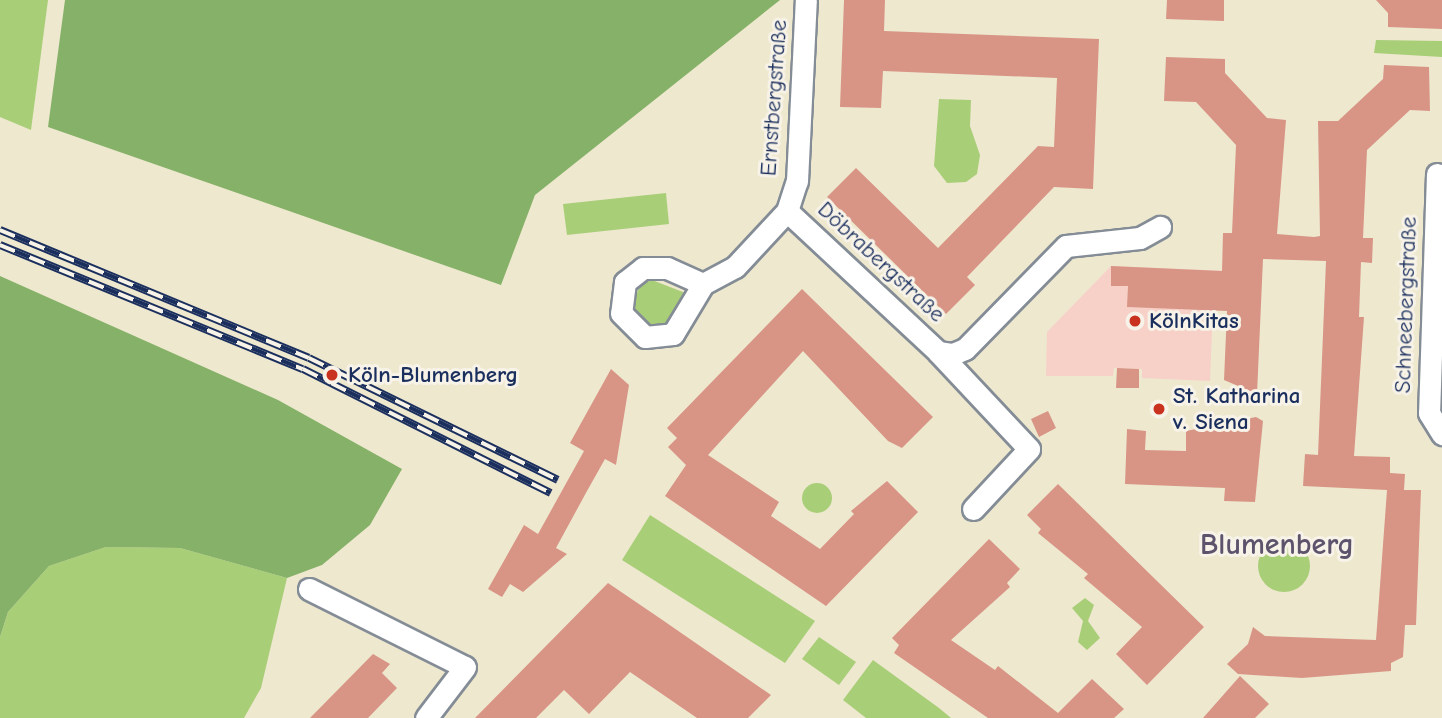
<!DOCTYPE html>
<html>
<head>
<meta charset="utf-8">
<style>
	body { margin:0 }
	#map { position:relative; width:1442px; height:718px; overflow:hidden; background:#eee8cf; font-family:"Comic Neue",sans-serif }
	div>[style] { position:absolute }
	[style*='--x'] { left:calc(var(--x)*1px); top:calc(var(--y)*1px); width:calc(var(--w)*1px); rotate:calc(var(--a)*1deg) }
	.built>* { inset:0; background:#f7d1c8 }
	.green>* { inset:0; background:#a9ce78 }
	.round { border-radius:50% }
	.forest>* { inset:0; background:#86b168 }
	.building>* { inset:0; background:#d89586 }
	.roads { filter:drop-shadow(2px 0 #848c96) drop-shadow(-2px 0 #848c96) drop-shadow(0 2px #848c96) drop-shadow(0 -2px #848c96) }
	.minor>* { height:21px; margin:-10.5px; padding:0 10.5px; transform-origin:10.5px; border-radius:10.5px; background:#fff }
	.rail>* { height:8px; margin-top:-4px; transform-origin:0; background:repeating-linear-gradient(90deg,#f7f3e8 0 16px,#1b2f5e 0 32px); box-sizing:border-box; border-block:2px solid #1b2f5e }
	.dots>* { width:19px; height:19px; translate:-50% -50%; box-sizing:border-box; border:4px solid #f7f3e8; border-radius:50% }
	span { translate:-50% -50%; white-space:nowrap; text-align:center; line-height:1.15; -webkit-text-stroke:6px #f7f3e8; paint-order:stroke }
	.street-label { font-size:23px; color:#1b2f5e }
	.poi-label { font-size:23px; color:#1b2f5e; font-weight:700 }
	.left { translate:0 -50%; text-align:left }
	.district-label { font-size:30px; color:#5d536c; font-weight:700 }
</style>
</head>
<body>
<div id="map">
	<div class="built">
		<div style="clip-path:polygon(1111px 266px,1228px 271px,1214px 281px,1210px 381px,1142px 378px,1142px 369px,1114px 368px,1113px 376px,1046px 376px,1047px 332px)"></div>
	</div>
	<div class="green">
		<div style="clip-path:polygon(0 0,48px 0,31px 130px,0 117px)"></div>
		<div style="clip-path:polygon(1376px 40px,1442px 41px,1442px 57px,1374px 53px)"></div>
		<div style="clip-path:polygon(939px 99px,971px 100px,970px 126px,980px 155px,977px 174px,966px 182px,947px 183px,934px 166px)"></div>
		<div style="clip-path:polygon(666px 193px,669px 224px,567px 235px,563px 204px)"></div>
		<div style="clip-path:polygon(652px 280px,688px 294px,665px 326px,651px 328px,631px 309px,640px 285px)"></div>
		<div class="round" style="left:802px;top:483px;width:30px;height:30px"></div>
		<div style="clip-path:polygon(650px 515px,815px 621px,785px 663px,622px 560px)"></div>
		<div class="round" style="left:1258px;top:540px;width:52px;height:52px"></div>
		<div style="clip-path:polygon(106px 547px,180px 548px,287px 578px,261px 688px,244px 718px,0 718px,0 637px,8px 612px,49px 566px)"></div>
		<div style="clip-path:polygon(1085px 598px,1094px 605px,1088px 621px,1100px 638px,1087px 650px,1078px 642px,1083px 621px,1072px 608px)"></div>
		<div style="clip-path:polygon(819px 637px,856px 662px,839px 685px,802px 659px)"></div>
		<div style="clip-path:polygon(873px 660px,939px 708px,951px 718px,866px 718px,843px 700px)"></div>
	</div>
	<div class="forest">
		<div style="clip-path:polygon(65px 0,780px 0,535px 195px,501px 285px,48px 127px)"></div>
		<div style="clip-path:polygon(0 276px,278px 400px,402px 469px,370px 525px,322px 565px,287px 578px,180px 548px,106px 547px,49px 566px,8px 612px,0 637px)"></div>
	</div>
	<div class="building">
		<div style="clip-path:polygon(844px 0,885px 0,884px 31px,1099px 39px,1093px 189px,1054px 187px,967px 277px,975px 285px,946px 314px,827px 197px,856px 168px,938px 248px,1038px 146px,1054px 147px,1057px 78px,883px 71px,881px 108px,840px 107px)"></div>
		<div style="clip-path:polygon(1167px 0,1224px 0,1224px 21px,1166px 19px)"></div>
		<div style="clip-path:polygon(1376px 0,1442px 0,1442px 29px,1388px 27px,1388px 13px)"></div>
		<div style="clip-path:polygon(1166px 57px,1225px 59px,1225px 73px,1267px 118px,1286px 120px,1277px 234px,1314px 237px,1320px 236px,1318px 121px,1338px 121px,1383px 79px,1384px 65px,1429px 67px,1430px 111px,1410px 110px,1367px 150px,1363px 238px,1373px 238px,1372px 263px,1361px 262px,1359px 317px,1364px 317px,1354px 456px,1390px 457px,1390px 473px,1405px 474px,1404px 490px,1421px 490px,1416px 625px,1405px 625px,1403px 657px,1391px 663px,1391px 671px,1302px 678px,1238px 674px,1227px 664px,1248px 644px,1253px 627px,1265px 636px,1376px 640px,1387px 490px,1303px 486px,1305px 454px,1318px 455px,1326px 261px,1263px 259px,1257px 394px,1224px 380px,1227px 311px,1127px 307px,1128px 286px,1111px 286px,1111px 266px,1222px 271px,1223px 233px,1232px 233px,1236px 145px,1196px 102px,1164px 101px)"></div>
		<div style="clip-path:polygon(802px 289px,933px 417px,902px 448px,888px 441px,803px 351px,708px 455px,779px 502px,771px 516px,820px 549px,854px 514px,851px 511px,887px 481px,918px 512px,826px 606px,665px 496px,686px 465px,668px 447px,677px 438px,667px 428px)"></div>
		<div style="clip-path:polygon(1117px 368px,1139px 369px,1139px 388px,1116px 388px)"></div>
		<div style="clip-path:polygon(611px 369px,629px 385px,616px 465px,605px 459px,587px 491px,556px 548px,567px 554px,523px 592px,510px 584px,502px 597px,488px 589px,524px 525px,538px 534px,584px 451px,570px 443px)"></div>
		<div style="clip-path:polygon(1048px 411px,1056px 428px,1039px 437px,1031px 419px)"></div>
		<div style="clip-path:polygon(1256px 417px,1263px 421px,1255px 502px,1224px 501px,1225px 488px,1125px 484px,1127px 429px,1146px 431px,1145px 450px,1186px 451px,1186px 431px)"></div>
		<div style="clip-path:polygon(1058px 484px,1204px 627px,1147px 685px,1116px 654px,1142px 627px,1084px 578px,1088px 574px,1038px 533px,1041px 529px,1027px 515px)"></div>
		<div style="clip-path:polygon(989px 539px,1020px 569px,1007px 583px,1010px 587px,951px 640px,995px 670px,998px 666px,1058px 713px,1092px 679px,1124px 709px,1114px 718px,988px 718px,894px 653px,899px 645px,892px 638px)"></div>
		<div style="clip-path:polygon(608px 583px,661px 619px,771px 695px,748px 718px,697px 718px,630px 672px,589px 714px,564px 690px,536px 718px,475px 718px)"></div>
		<div style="clip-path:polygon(373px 654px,390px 664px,382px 673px,397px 688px,368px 718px,310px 718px)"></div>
		<div style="clip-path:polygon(1240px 676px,1269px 704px,1255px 718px,1203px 718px)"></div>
	</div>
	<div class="roads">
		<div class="minor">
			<div style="--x:1437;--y:174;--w:239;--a:91.9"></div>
			<div style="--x:1429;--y:413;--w:25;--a:58"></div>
			<div style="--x:787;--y:211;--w:207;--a:43"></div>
			<div style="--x:938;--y:352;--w:15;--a:8"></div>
			<div style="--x:953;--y:354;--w:13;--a:-23"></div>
			<div style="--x:965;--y:349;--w:144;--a:-45.6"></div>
			<div style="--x:1066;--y:246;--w:74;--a:-6.2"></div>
			<div style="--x:1140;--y:238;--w:23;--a:-29"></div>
			<div style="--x:703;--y:284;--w:39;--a:-156"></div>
			<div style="--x:667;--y:268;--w:24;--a:180"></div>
			<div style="--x:643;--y:268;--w:23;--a:142"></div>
			<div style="--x:625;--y:282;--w:31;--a:97"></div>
			<div style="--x:621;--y:313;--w:34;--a:45"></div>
			<div style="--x:645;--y:337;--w:28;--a:-6"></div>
			<div style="--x:673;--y:334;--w:58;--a:-59"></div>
			<div style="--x:703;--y:284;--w:36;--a:-28"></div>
			<div style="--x:735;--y:267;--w:76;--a:-47.1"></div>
			<div style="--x:787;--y:211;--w:32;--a:-72"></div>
			<div style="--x:797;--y:181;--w:181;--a:-87.2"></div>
			<div style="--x:938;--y:352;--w:133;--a:46.8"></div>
			<div style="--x:1029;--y:449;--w:82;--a:133"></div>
			<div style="--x:309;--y:589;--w:174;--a:26.6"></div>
			<div style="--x:465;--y:667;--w:64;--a:127.4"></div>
		</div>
	</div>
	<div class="rail">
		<div style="--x:0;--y:230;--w:334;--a:22.5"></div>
		<div style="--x:309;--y:358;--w:277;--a:26.1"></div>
		<div style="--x:0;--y:245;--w:327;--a:22.3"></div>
		<div style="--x:303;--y:369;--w:277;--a:26.6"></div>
	</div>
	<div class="dots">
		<div style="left:1135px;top:321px;background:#c8321e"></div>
		<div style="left:332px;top:375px;background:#c8321e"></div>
		<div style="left:1159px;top:409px;background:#c8321e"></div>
	</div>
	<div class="street-label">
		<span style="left:774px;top:98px;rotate:-86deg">Ernstbergstraße</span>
		<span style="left:881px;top:262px;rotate:43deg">Döbrabergstraße</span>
		<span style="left:1406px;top:305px;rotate:-88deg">Schneebergstraße</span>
	</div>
	<div class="poi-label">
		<span class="left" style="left:1149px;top:321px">KölnKitas</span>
		<span class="left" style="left:348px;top:375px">Köln-Blumenberg</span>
		<span class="left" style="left:1173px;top:409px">St. Katharina<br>v. Siena</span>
	</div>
	<div class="district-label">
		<span style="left:1277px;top:545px">Blumenberg</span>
	</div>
</div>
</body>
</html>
